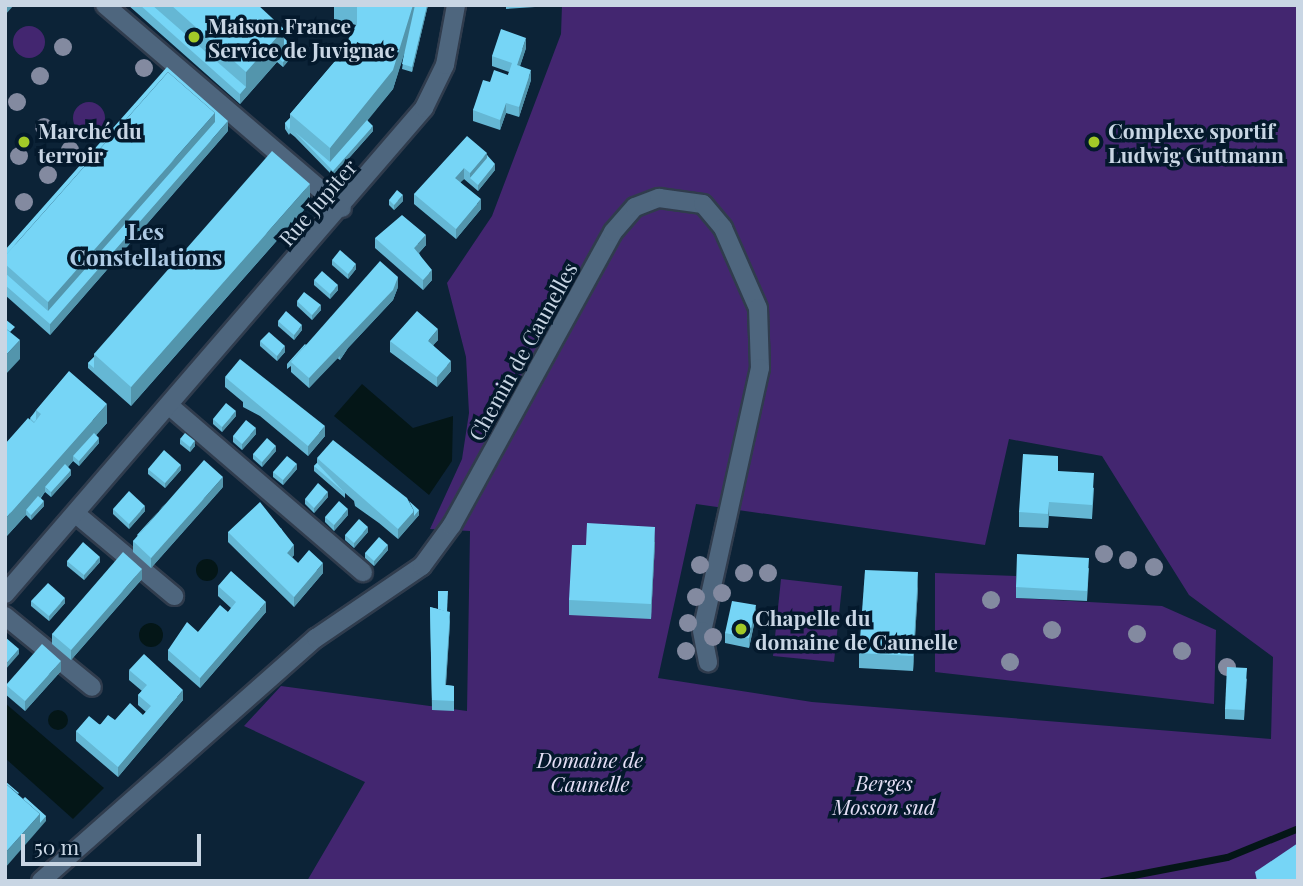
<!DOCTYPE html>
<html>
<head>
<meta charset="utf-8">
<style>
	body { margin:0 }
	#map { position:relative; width:1303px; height:886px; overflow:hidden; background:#0c2337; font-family:"Playfair Display",serif }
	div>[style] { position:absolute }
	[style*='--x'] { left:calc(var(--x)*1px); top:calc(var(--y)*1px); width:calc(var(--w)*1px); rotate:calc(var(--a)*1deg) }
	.green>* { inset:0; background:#432670 }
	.round { border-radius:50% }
	.water>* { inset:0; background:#041617 }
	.stream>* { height:7px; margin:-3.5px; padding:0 3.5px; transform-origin:3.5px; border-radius:3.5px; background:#041617 }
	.roads { filter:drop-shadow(2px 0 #303c4d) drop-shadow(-2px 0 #303c4d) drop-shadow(0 2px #303c4d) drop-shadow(0 -2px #303c4d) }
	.minor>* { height:18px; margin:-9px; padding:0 9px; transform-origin:9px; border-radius:9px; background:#4e667e }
	.trees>* { width:18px; height:18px; margin:-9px; border-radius:50%; background:#838aa0 }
	.wall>* { inset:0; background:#65b7d4 }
	.shaded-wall>* { inset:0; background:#5395ac }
	.building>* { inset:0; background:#76d5f6 }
	.dots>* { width:19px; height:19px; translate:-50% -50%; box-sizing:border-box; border:4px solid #04192c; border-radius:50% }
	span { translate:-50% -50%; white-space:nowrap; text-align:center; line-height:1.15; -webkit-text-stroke:7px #04192c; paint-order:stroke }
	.poi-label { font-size:21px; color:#c9d6e4; font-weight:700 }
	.left { translate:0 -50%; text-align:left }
	.street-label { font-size:21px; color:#c9d6e4 }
	.park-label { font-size:21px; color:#e5dff6; font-style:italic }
	.neighbourhood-label { font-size:23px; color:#aecae4; font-weight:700 }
	.frame { position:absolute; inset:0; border:7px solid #c9d6e4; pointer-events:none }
	.scale { position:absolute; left:21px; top:834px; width:180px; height:32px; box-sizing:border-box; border:4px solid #c9d6e4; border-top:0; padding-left:9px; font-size:21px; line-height:24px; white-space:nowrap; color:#c9d6e4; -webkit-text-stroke:5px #04192c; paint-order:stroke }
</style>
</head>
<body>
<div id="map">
	<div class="green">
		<div style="clip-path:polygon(evenodd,562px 5px,1298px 5px,1298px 881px,307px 881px,365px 782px,244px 726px,281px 686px,467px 711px,470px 531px,430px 529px,462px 459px,469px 413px,466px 357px,447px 283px,492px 216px,561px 34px,562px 5px,1009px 439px,1102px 456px,1189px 595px,1273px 657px,1271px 739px,812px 702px,658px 678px,696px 504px,985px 545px,1009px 439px)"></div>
		<div class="round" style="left:13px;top:26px;width:32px;height:32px"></div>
		<div class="round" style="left:73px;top:102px;width:32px;height:32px"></div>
		<div style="clip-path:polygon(935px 573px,1016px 576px,1016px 598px,1162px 606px,1216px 630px,1214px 704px,935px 672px)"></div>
		<div style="clip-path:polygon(781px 579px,842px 586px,834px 662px,773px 656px)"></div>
	</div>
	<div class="water">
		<div style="clip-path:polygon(362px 384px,413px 428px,453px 416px,452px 461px,429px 495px,334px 416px)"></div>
		<div class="round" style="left:196px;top:559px;width:22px;height:22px"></div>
		<div class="round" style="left:139px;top:623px;width:24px;height:24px"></div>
		<div style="clip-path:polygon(5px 703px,104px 788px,73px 819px,5px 758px)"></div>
		<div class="round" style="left:48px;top:710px;width:20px;height:20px"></div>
	</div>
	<div class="stream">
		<div style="--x:1102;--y:881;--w:127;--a:-10.9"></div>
		<div style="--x:1227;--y:857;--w:77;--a:-22.2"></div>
	</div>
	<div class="roads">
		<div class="minor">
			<div style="--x:105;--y:5;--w:312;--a:40.6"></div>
			<div style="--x:172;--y:408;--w:252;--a:40.7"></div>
			<div style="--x:76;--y:514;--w:128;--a:39.9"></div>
			<div style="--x:5;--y:594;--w:642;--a:-49.23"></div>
			<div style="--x:424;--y:108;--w:48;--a:-64"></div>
			<div style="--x:445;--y:65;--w:61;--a:-79.6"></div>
			<div style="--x:5;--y:616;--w:112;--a:39.2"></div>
			<div style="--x:41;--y:881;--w:367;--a:-41.5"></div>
			<div style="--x:316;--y:638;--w:128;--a:-34.2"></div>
			<div style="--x:422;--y:566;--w:51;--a:-53.8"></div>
			<div style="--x:452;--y:525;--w:334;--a:-61.2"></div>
			<div style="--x:613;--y:232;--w:33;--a:-49"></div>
			<div style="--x:635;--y:207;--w:26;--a:-21"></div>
			<div style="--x:659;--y:198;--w:44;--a:7.8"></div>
			<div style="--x:703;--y:204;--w:31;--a:50"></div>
			<div style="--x:723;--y:228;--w:87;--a:66.4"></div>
			<div style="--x:758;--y:308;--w:60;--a:88.1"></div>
			<div style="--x:760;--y:368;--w:269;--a:102.4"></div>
			<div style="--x:702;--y:631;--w:32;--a:79"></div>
		</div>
	</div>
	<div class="trees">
		<div style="left:63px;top:47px"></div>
		<div style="left:144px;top:68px"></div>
		<div style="left:40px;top:76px"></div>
		<div style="left:17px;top:102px"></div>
		<div style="left:44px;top:127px"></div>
		<div style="left:70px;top:150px"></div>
		<div style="left:19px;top:156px"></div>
		<div style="left:48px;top:175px"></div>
		<div style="left:24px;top:202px"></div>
		<div style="left:1104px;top:554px"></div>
		<div style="left:1128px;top:560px"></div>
		<div style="left:700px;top:565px"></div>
		<div style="left:1154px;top:567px"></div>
		<div style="left:744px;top:573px"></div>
		<div style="left:768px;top:573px"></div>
		<div style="left:722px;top:593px"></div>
		<div style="left:696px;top:597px"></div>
		<div style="left:991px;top:600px"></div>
		<div style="left:688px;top:623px"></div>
		<div style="left:1052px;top:630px"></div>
		<div style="left:1137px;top:634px"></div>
		<div style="left:713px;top:637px"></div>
		<div style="left:686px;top:651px"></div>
		<div style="left:1182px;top:651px"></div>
		<div style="left:1010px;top:662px"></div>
		<div style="left:1227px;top:667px"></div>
	</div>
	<div class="wall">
		<div style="clip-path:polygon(128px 5px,258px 5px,295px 53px,283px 67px,277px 62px,240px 104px)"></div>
		<div style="clip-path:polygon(334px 5px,428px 5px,412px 72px,402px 69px,405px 50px,393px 89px,367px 120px,373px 131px,333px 176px,295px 137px,290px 133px,289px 135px,285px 129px,285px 123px,290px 118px,290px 114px,338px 58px,356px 25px,334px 19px)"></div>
		<div style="clip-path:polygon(506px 5px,535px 5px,535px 7px,506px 9px)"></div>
		<div style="clip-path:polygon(526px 48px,520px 66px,531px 80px,519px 117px,506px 113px,500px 130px,473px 121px,473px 110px,490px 82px,508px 75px,509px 72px,492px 66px,492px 56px)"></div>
		<div style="clip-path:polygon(228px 131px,50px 335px,5px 295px,5px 250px)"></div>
		<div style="clip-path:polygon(487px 155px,495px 170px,478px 191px,464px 179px,460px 182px,481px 209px,456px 239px,414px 204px,414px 194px)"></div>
		<div style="clip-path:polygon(389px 200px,403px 201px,394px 210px,389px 205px)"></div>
		<div style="clip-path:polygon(310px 203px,131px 406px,88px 368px,88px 363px,94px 357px,94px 354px)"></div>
		<div style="clip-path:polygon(375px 238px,426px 245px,419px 253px,432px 280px,423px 290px,375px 248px)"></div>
		<div style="clip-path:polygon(332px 260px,356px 269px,348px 279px,332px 265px)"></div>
		<div style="clip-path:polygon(314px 280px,338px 290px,330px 299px,314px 285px)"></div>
		<div style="clip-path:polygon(398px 287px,393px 300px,348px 348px,340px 360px,337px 358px,309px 388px,291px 372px,291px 366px,287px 369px,287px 364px,306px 345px)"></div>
		<div style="clip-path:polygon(297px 301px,321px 310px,312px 320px,297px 306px)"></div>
		<div style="clip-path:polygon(278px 321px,302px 330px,294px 340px,278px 326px)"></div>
		<div style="clip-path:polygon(438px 340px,433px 345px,451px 371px,437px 387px,390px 352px,390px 341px)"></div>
		<div style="clip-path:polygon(260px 341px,285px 352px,277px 361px,260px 346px)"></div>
		<div style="clip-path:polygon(225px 377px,325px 436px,308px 456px,260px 416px,243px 407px,243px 402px,225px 387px)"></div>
		<div style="clip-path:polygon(36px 410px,107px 423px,96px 435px,99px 443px,79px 466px,73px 461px,68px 467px,71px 475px,51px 497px,45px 492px,41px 498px,44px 506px,31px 520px,26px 515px,5px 538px,30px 419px)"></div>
		<div style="clip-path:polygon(236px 416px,222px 432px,213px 424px,213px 419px)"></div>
		<div style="clip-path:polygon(256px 434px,242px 450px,233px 442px,233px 436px)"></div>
		<div style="clip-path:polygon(180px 439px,195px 446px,190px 452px,180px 444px)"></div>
		<div style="clip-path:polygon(276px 451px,262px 467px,253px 459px,253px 454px)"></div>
		<div style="clip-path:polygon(317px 458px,419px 515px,398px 539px,379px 523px,355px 506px,354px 501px,345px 493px,345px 498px,314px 471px,314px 466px,317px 463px)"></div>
		<div style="clip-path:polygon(148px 469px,181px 470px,165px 488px,148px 474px)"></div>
		<div style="clip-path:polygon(297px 469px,283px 485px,273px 477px,273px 472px)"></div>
		<div style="clip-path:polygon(1058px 471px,1094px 488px,1092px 519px,1049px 516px,1048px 528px,1019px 527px,1019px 512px)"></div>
		<div style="clip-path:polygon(223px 487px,151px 568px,133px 552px,133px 541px)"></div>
		<div style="clip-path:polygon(328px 497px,314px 513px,305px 504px,305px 499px)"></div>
		<div style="clip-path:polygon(113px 509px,145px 511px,129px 529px,113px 514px)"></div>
		<div style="clip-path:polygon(348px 515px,334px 531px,325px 522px,325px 517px)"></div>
		<div style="clip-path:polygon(281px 528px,294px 555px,292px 557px,298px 563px,323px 573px,294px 607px,228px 542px,228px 532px)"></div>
		<div style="clip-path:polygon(368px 532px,354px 548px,345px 540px,345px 535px)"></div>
		<div style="clip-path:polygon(655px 542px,651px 619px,569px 615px,569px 600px,586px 545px)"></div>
		<div style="clip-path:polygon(388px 550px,374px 566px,365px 558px,365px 553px)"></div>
		<div style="clip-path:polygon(67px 561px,100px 562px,84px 580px,67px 566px)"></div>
		<div style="clip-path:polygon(1089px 568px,1087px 601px,1016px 598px,1016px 587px)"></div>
		<div style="clip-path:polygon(142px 579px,71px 660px,52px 644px,52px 634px)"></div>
		<div style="clip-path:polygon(218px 586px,266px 612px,200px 688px,168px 660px,168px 650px,198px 632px,228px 612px,231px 608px,218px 596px)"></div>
		<div style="clip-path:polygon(918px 587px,913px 671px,859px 668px,859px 653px)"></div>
		<div style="clip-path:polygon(31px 601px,65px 603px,49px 621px,31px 606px)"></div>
		<div style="clip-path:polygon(430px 607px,448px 612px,450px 622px,446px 685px,454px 686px,454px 711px,432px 710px)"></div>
		<div style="clip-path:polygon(756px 615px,749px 648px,725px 643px,725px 633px)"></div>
		<div style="clip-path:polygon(129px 670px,183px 700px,118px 777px,76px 741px,76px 731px,115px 720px,143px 715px,146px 712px,138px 705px,138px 695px,142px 691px,129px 680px)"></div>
		<div style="clip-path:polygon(61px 671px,25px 711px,5px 694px,5px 686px)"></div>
		<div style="clip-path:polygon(1247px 678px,1244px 720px,1225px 719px,1225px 709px)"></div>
	</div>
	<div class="shaded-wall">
		<div style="clip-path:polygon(5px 5px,14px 5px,5px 15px)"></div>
		<div style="clip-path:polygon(413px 5px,417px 5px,417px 14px,393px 89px,330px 167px,330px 148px)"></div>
		<div style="clip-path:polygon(427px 5px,428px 5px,412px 72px,412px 67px)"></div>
		<div style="clip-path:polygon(284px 29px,284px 55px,277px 57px,277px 62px,240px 104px,240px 94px,246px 87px,246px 72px)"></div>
		<div style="clip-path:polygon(526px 38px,526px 48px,517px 75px,517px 65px)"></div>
		<div style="clip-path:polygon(295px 48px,295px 53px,283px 67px,283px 62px)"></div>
		<div style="clip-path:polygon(531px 70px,531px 80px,519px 117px,519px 107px)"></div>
		<div style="clip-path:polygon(506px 103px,506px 113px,500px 130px,500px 120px)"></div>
		<div style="clip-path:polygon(215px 113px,215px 132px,48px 321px,48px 302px)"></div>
		<div style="clip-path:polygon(228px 121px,228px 131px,50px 335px,50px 324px)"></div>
		<div style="clip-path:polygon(373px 126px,373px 131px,333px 176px,333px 171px)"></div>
		<div style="clip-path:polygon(487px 153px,487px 163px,470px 178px,470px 173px)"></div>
		<div style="clip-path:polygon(495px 164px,495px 170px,478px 191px,478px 185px)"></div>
		<div style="clip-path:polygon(464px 168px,464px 179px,455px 188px,455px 178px)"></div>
		<div style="clip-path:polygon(310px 184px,310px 203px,131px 406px,131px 387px)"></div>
		<div style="clip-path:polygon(403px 195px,403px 201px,394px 210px,394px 205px)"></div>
		<div style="clip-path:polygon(481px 199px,481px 209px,456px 239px,456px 229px)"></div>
		<div style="clip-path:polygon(426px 235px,426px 245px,414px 258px,414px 248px)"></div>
		<div style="clip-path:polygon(356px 264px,356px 269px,348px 279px,348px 274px)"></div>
		<div style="clip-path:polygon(432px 270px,432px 280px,423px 290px,423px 280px)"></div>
		<div style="clip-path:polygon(398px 277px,398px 287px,393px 300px,348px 348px,340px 360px,340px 356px,309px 388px,309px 378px)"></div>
		<div style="clip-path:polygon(338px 285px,338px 290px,330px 299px,330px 294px)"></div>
		<div style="clip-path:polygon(321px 305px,321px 310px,312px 320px,312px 315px)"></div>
		<div style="clip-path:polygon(302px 325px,302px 330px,294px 340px,294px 335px)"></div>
		<div style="clip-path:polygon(438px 329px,438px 340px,428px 351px,428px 341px)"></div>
		<div style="clip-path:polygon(20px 340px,20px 359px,5px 375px,5px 356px)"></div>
		<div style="clip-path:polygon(285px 346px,285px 352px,277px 361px,277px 356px)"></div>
		<div style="clip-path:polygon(451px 361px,451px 371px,437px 387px,437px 377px)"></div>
		<div style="clip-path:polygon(107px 404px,107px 423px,76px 458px,73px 456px,73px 461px,48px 490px,45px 487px,45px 492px,28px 512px,26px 510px,26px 515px,5px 538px,5px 519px)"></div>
		<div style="clip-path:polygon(236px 411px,236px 416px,222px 432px,222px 427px)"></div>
		<div style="clip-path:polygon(325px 426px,325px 436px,308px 456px,308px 446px)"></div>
		<div style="clip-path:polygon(256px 428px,256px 434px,242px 450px,242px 444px)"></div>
		<div style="clip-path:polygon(99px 438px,99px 443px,79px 466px,79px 461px)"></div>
		<div style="clip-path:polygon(195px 441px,195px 446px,190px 452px,190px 447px)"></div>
		<div style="clip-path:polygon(276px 446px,276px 451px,262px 467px,262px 462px)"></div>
		<div style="clip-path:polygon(297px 464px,297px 469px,283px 485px,283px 480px)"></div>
		<div style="clip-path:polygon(181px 465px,181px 470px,165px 488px,165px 483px)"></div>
		<div style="clip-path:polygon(71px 470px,71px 475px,51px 497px,51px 492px)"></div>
		<div style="clip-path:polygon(223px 477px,223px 487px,151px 568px,151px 558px)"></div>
		<div style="clip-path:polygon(328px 492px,328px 497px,314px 513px,314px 508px)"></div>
		<div style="clip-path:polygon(44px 501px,44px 506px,31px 520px,31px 515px)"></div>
		<div style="clip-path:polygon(1049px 502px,1049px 516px,1048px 528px,1048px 514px)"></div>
		<div style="clip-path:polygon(145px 506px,145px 511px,129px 529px,129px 524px)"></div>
		<div style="clip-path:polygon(348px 509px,348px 515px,334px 531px,334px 525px)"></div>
		<div style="clip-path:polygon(419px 510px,419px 515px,398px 539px,398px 529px,414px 511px)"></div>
		<div style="clip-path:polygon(368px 527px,368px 532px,354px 548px,354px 543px)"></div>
		<div style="clip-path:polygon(655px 527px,655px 542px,651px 619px,651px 604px)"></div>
		<div style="clip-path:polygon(294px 545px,294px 555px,287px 563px,287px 553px)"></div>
		<div style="clip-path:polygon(388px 545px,388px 550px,374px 566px,374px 561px)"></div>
		<div style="clip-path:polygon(100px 557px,100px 562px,84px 580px,84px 575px)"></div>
		<div style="clip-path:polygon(323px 563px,323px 573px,294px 607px,294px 597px)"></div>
		<div style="clip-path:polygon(142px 569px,142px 579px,71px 660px,71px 650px)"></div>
		<div style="clip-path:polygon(918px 572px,918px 587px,913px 671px,913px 656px)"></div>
		<div style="clip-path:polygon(65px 598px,65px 603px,49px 621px,49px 616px)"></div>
		<div style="clip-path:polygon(266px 602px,266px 612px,200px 688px,200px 678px)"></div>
		<div style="clip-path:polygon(756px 605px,756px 615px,749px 648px,749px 638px)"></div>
		<div style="clip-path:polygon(450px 612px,450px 622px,445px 695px,445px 685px)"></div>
		<div style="clip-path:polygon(19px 649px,19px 654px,5px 670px,5px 665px)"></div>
		<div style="clip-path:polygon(61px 661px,61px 671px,25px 711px,25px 701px)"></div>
		<div style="clip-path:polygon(183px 690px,183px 700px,118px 777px,118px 767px)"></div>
		<div style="clip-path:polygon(40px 814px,46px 816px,46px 821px,5px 868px,5px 853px)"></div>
	</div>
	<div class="building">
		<div style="clip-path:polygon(140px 5px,152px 5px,246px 87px,240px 94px)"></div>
		<div style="clip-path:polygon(171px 5px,258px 5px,284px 29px,246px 72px)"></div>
		<div style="clip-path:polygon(355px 5px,413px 5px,393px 70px,330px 148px,290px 114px,341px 54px,357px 24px,357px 6px)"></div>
		<div style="clip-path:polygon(415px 5px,427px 5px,412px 67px,402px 64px)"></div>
		<div style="clip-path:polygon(501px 29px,526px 38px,517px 65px,531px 70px,519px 107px,506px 103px,500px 120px,473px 110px,483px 80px,490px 82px,494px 70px,508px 75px,512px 63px,492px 56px)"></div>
		<div style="clip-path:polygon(284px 38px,295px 48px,283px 62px,277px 57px,284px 49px)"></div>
		<div style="clip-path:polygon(167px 67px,228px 121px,50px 324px,5px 285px,5px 273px,48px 311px,215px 122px,215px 113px,168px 72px,5px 256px,5px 250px)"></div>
		<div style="clip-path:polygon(168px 72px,215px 113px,48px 302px,5px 264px,5px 256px)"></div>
		<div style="clip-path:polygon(290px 118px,290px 127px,289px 130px,285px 123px)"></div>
		<div style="clip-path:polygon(367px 120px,373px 126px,333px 171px,295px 132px,330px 162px)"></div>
		<div style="clip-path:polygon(467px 136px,487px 153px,470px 173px,464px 168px,455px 178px,481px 199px,456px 229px,414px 194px)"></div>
		<div style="clip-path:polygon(272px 151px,310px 184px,131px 387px,94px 354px)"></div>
		<div style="clip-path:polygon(487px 155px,495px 164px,478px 185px,470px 178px,487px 158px)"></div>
		<div style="clip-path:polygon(397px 190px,403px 195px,394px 205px,389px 200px)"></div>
		<div style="clip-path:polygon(402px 215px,426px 235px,414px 248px,432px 270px,423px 280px,375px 238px)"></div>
		<div style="clip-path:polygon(340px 250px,356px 264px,348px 274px,332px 260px)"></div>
		<div style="clip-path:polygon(380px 261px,398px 277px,393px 290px,309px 378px,291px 362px)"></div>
		<div style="clip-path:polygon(322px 271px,338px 285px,330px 294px,314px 280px)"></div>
		<div style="clip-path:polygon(304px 292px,321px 305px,312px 315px,297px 301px)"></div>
		<div style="clip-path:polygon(286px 311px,302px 325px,294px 335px,278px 321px)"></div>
		<div style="clip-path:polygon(417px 311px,438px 329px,428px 341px,451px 361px,437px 377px,390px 341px)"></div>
		<div style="clip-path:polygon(5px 319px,15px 327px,10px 332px,5px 328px)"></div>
		<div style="clip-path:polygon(5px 328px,20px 340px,5px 356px)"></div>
		<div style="clip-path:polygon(269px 332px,285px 346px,277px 356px,260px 341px)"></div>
		<div style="clip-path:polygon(305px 344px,306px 345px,293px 359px,287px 364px)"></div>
		<div style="clip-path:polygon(94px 357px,94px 368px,88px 363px)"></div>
		<div style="clip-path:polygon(240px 359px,325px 426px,308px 446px,225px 377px)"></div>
		<div style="clip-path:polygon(69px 371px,107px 404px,5px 519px,5px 444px,28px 418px,34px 423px,41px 414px,36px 410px)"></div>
		<div style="clip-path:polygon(226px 403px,236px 411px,222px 427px,213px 419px)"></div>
		<div style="clip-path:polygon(36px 411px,36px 420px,34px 422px,30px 418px)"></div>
		<div style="clip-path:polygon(246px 420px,256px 428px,242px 444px,233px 436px)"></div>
		<div style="clip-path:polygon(94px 433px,99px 438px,79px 461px,73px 456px)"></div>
		<div style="clip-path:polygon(185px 433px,195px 441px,190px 447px,180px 439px)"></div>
		<div style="clip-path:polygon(267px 438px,276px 446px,262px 462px,253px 454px)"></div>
		<div style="clip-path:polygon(333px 440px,407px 498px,414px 511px,398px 529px,317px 458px)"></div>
		<div style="clip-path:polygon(164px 450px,181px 465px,165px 483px,148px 469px)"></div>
		<div style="clip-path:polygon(1023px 454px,1058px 456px,1058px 471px,1094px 473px,1092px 505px,1049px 502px,1048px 514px,1019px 512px)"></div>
		<div style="clip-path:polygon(287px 456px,297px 464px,283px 480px,273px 472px)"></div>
		<div style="clip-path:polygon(204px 460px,223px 477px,151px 558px,133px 541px)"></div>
		<div style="clip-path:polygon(317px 463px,345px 493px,314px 466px)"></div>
		<div style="clip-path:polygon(65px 464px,71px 470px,51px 492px,45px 487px)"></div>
		<div style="clip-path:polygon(318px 483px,328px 492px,314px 508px,305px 499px)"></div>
		<div style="clip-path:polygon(129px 491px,145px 506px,129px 524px,113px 509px)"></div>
		<div style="clip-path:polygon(38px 496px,44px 501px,31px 515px,26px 510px)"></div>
		<div style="clip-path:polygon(339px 501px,348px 509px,334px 525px,325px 517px)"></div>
		<div style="clip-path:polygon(409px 501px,419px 510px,414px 516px,414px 511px)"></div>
		<div style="clip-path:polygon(260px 502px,294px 545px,287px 553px,298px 563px,309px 550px,323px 563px,294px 597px,228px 532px)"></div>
		<div style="clip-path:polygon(166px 503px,162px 507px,138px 536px,137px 535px)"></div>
		<div style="clip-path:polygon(359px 519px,368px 527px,354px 543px,345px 535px)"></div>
		<div style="clip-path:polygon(587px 523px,655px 527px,651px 604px,569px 600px,572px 545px,586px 545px)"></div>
		<div style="clip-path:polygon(379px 537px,388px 545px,374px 561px,365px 553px)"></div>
		<div style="clip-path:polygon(83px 542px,100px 557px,84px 575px,67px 561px)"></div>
		<div style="clip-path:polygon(123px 552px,142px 569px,71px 650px,52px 634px)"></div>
		<div style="clip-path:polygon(1017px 554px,1089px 558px,1087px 591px,1016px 587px)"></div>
		<div style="clip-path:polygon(865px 570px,918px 572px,913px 656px,859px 653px)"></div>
		<div style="clip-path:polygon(231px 571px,266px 602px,200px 678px,168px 650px,187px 622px,198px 632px,220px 605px,228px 612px,236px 602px,218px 586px)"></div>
		<div style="clip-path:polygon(48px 583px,65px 598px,49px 616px,31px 601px)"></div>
		<div style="clip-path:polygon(438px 591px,448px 591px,447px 612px,438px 609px)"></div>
		<div style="clip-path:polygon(732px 601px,756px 605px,749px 638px,725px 633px)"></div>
		<div style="clip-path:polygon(430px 607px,450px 612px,445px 685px,454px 686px,454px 701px,432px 700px)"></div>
		<div style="clip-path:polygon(5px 637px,19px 649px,5px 665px)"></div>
		<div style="clip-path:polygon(42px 644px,61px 661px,25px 701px,6px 685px)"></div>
		<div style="clip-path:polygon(144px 654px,183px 690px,118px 767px,76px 731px,89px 716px,100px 725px,108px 715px,115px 720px,130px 703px,143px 715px,151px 706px,138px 695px,147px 685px,129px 670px)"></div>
		<div style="clip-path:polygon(1227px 667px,1247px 668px,1244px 710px,1225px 709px)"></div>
		<div style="clip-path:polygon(5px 781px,19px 793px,18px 794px,5px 783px)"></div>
		<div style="clip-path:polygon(5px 783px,40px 814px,5px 853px)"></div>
		<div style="clip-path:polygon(25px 797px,46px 816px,40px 823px,40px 814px,23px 799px)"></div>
		<div style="clip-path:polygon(1298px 843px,1298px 881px,1257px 881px,1255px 872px)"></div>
	</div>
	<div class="dots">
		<div style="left:194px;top:37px;background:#a2c928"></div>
		<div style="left:24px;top:142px;background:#a2c928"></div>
		<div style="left:1094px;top:142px;background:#a2c928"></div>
		<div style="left:741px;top:629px;background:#a2c928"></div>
	</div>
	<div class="poi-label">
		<span class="left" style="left:208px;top:37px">Maison France<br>Service de Juvignac</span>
		<span class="left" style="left:38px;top:142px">Marché du<br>terroir</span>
		<span class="left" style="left:1108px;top:142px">Complexe sportif<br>Ludwig Guttmann</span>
		<span class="left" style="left:755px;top:629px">Chapelle du<br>domaine de Caunelle</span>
	</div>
	<div class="street-label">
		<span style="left:317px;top:202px;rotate:-49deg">Rue Jupiter</span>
		<span style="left:522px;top:351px;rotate:-61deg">Chemin de Caunelles</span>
	</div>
	<div class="park-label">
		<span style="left:590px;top:771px">Domaine de<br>Caunelle</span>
		<span style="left:884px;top:794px">Berges<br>Mosson sud</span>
	</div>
	<div class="neighbourhood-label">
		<span style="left:146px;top:244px">Les<br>Constellations</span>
	</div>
	<div class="frame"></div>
	<div class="scale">50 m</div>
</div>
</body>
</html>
